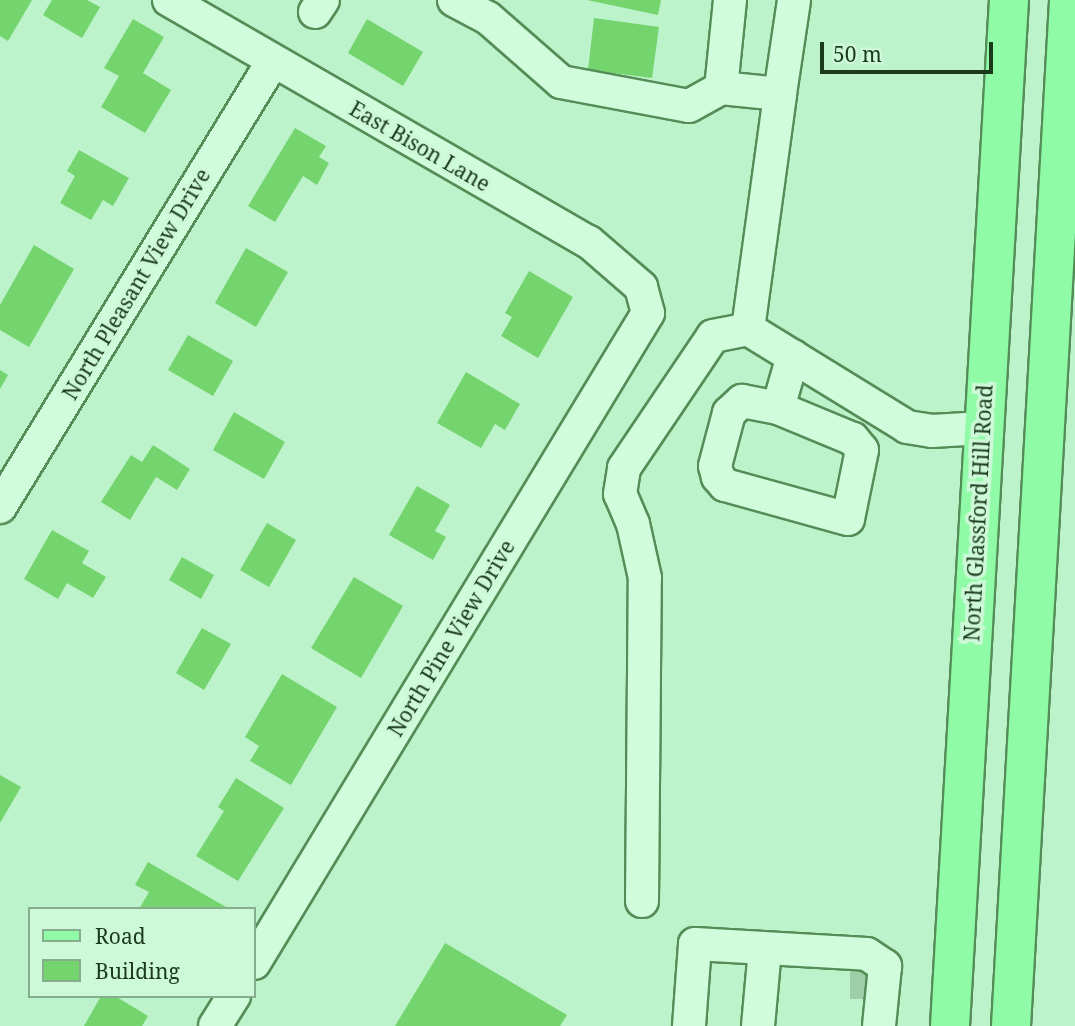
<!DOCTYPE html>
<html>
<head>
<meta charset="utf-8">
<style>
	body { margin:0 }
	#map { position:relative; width:1075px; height:1026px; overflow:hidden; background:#bdf3ca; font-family:"Noto Serif",serif }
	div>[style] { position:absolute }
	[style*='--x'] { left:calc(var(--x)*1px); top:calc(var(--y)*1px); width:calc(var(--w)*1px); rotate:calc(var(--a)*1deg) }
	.building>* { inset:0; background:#74d56f }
	.minor-tunnel>* { height:32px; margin-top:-16px; transform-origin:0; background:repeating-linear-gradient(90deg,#9dcea7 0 32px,transparent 0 48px) }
	.roads { filter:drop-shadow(2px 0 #548d58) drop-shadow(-2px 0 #548d58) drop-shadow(0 2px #548d58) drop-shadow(0 -2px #548d58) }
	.minor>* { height:32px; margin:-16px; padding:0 16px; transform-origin:16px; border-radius:16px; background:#d1fcdb }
	.major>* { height:38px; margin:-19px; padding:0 19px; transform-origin:19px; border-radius:19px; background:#90fba7 }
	span { translate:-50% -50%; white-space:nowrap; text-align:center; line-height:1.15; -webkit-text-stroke:7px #cef9d8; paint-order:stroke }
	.street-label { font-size:21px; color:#1b3a1b }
	.legend { position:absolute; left:28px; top:907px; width:228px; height:91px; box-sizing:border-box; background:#cef9d8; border:2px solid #86ad8c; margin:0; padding:9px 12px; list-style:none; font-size:21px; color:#1b3a1b }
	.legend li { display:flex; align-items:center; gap:14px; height:35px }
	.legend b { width:35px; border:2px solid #86ad8c }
	.scale { position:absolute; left:820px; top:42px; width:173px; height:32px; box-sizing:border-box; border:4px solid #1b3a1b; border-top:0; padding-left:9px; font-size:21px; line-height:24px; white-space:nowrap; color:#1b3a1b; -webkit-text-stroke:5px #cef9d8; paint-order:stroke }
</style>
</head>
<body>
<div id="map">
	<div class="building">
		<div style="clip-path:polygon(0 0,32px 0,8px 41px,0 36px)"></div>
		<div style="clip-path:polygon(52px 0,87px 0,100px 7px,82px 38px,43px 15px)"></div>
		<div style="clip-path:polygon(587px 0,661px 0,658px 15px)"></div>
		<div style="clip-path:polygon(594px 18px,659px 27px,652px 78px,588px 70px)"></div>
		<div style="clip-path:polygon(133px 19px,164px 37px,143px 73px,171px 90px,145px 133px,101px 107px,119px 76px,104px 68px)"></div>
		<div style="clip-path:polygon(367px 19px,423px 52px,403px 86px,348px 53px)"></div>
		<div style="clip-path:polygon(295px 128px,326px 146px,319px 157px,329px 163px,317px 185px,303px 176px,275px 222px,248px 206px)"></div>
		<div style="clip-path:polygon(79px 150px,129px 178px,113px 206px,103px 200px,91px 220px,60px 203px,75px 176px,67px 171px)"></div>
		<div style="clip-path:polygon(34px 245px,74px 269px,29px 347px,0 330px,0 305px)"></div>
		<div style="clip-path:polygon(246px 248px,288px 272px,256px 327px,215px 303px)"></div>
		<div style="clip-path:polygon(529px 271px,573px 297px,538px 358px,501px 336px,512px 317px,505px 313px)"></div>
		<div style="clip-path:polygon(188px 335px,233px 361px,213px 396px,168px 370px)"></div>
		<div style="clip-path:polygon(0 370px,8px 375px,0 389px)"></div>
		<div style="clip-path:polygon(466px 372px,520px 404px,505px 430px,495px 424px,481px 448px,437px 423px)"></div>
		<div style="clip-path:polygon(234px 412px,285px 442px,264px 479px,213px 450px)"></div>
		<div style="clip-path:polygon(153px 445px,190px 469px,177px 490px,156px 477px,130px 520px,101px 502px,131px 455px,142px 462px)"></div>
		<div style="clip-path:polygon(417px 486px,450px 505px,435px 531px,446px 537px,433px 560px,389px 535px)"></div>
		<div style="clip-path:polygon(267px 523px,296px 540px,269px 587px,240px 570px)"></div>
		<div style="clip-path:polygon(52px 530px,89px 551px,82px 563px,106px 577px,93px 598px,67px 583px,58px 599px,24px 579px)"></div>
		<div style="clip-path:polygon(182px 557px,214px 575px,201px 599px,169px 580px)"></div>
		<div style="clip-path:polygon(354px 577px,403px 606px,361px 678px,311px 648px)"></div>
		<div style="clip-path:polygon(202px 628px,231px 644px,204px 690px,176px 673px)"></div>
		<div style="clip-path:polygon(282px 674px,337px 707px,291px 785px,250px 761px,259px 746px,245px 737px)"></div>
		<div style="clip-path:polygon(0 775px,21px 787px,0 823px)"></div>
		<div style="clip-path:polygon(236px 778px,284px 808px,238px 881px,196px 856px,224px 811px,218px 807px)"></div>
		<div style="clip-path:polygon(148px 862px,226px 907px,225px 909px,139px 909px,149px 892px,135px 885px)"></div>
		<div style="clip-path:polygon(445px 943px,567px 1015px,560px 1026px,395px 1026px)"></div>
		<div style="clip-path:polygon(101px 996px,115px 996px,148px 1016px,142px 1026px,84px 1026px)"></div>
	</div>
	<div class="minor-tunnel">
		<div style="--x:866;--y:999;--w:28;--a:-90"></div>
	</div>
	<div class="roads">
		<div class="minor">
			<div style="--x:169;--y:0;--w:485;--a:30"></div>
			<div style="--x:589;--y:242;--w:69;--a:40.9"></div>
			<div style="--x:641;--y:287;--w:27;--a:75"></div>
			<div style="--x:648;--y:313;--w:760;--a:121.22"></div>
			<div style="--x:454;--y:0;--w:38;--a:28"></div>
			<div style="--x:488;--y:18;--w:97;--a:41.2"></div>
			<div style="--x:561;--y:82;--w:130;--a:10.6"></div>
			<div style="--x:689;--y:106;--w:37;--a:-29"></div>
			<div style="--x:730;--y:0;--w:88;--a:95.8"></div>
			<div style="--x:721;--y:88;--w:59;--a:5.8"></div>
			<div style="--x:780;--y:94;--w:95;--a:-81.5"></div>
			<div style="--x:315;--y:12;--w:14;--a:-56"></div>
			<div style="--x:748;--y:329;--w:237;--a:-82.2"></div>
			<div style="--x:778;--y:408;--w:81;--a:22.5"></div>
			<div style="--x:853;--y:439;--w:14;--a:51"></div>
			<div style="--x:862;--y:450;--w:70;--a:101.5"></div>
			<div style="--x:848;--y:519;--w:128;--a:-164.5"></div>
			<div style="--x:725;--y:485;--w:11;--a:-131"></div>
			<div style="--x:718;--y:477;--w:11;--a:-105"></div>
			<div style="--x:715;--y:466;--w:55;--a:-75.2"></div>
			<div style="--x:729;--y:413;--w:18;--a:-43"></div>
			<div style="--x:742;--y:401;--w:37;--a:11"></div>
			<div style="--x:778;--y:408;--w:54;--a:-73.9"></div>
			<div style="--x:0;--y:507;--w:523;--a:-58.53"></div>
			<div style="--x:642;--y:901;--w:323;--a:-89.5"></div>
			<div style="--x:645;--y:578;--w:55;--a:-102.5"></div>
			<div style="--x:633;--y:524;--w:33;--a:-113"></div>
			<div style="--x:620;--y:494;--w:26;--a:-81"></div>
			<div style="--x:624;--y:468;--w:159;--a:-56"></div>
			<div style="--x:713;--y:336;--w:36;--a:-11"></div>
			<div style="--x:748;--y:329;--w:187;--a:31.6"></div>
			<div style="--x:907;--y:427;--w:25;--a:9"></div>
			<div style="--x:932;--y:431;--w:51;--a:-3.4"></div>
			<div style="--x:215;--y:1026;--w:36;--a:-58"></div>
			<div style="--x:689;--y:1026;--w:82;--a:-85.8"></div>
			<div style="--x:695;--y:944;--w:172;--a:3.3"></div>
			<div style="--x:867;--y:954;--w:22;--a:34"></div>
			<div style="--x:885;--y:966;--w:60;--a:95.7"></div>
			<div style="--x:758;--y:1026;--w:77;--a:-84.8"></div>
		</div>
		<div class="major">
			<div style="--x:950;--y:1026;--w:1028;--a:-86.71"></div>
			<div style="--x:1011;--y:1026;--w:1028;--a:-86.76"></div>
		</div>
	</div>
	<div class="street-label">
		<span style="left:420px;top:146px;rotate:30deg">East Bison Lane</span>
		<span style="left:136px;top:284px;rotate:-59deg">North Pleasant View Drive</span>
		<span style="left:978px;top:513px;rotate:-87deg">North Glassford Hill Road</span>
		<span style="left:451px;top:638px;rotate:-59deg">North Pine View Drive</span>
	</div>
	<ul class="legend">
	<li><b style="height:9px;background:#90fba7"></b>Road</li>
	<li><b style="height:19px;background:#74d56f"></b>Building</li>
	</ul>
	<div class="scale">50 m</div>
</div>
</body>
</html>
